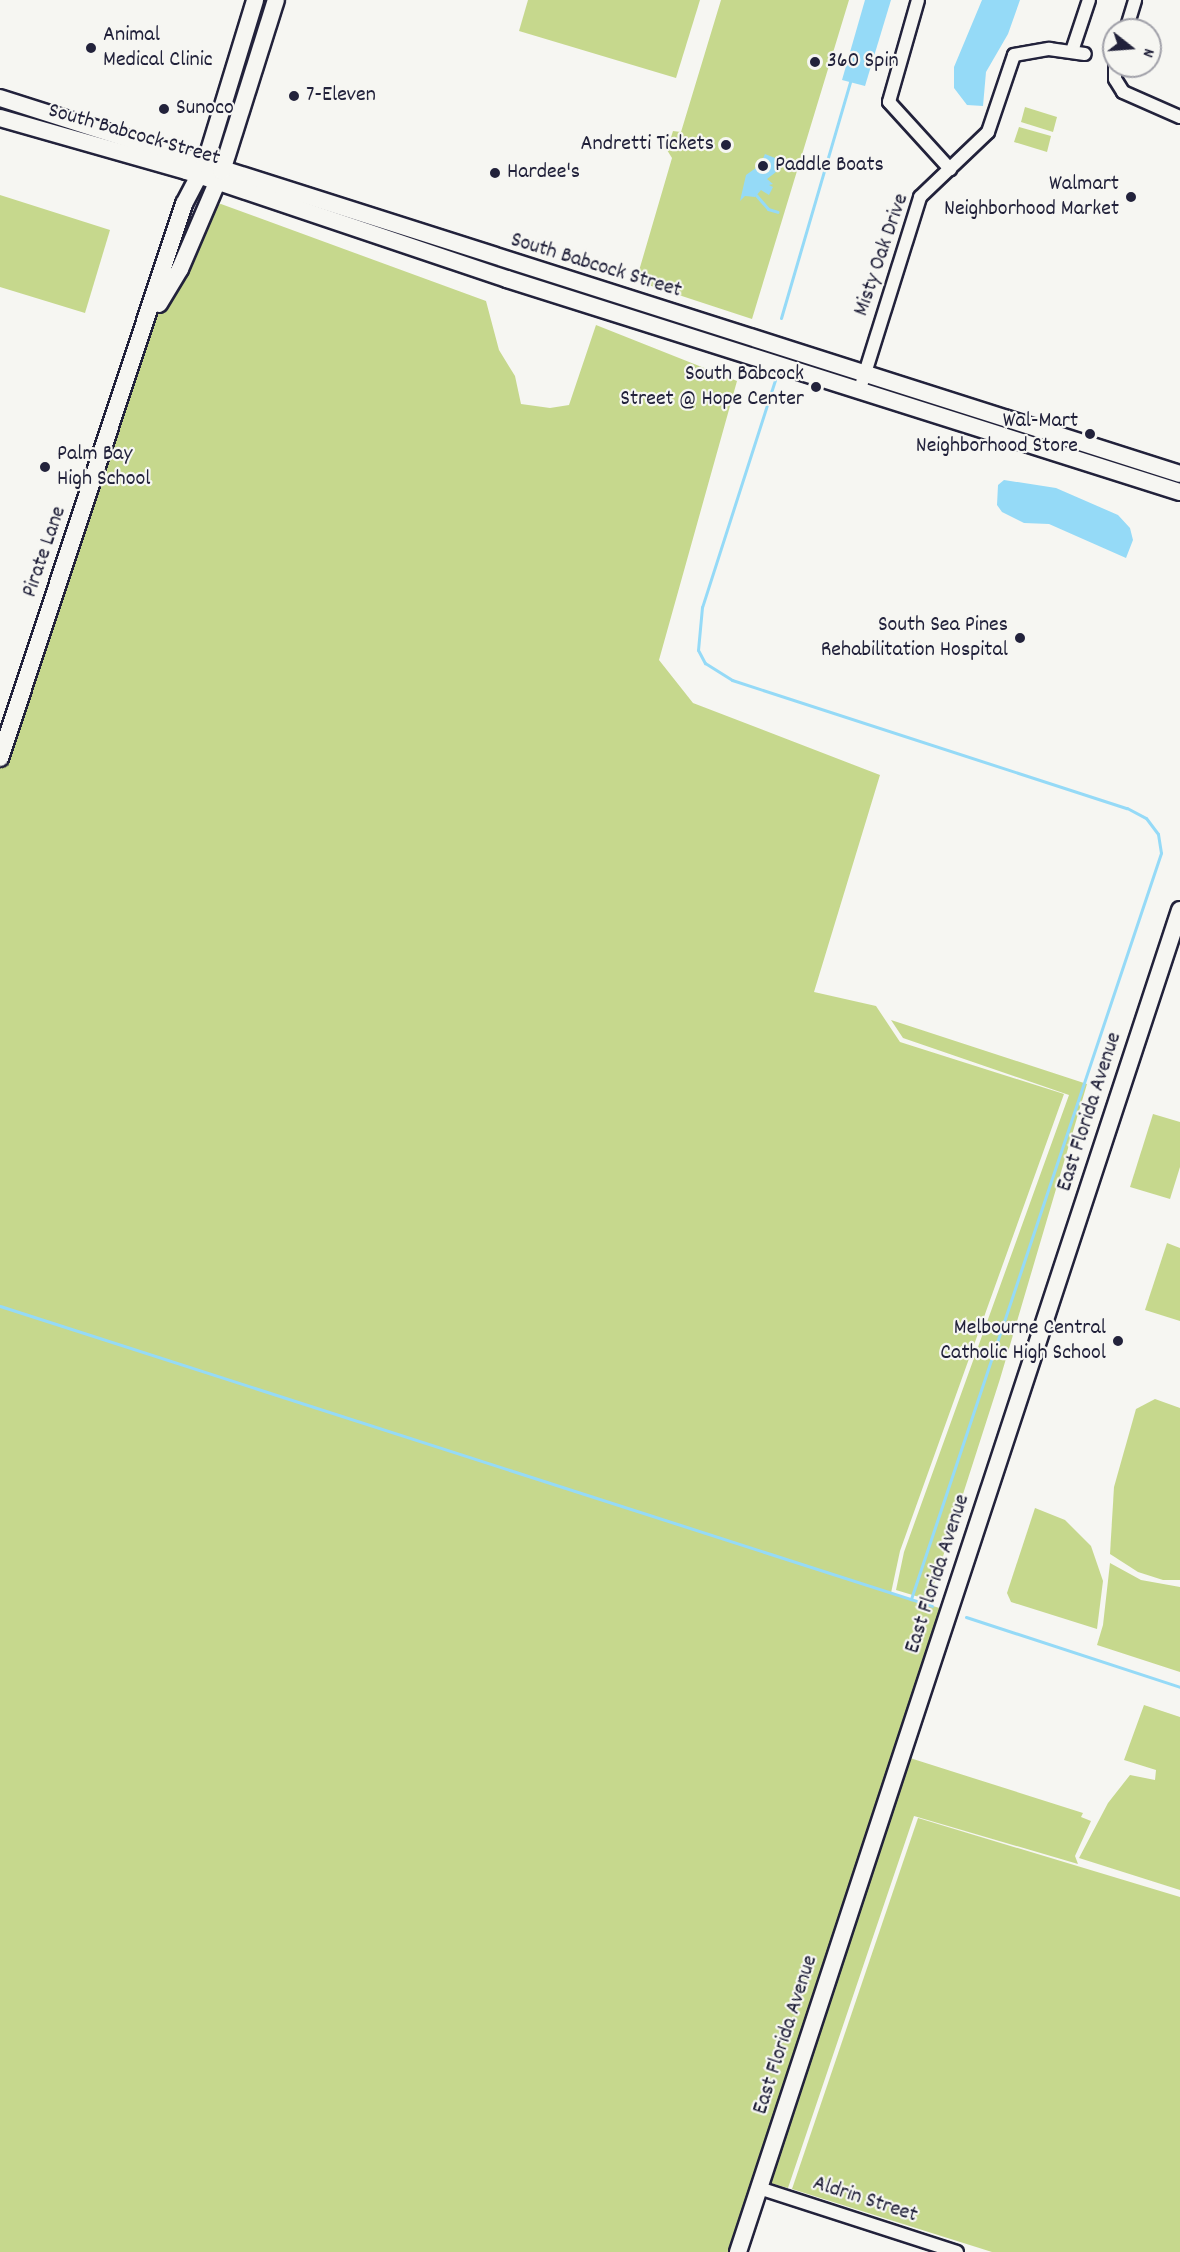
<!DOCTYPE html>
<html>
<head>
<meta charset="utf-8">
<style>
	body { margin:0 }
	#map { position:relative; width:1180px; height:2252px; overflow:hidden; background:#f6f6f2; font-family:Dekko,sans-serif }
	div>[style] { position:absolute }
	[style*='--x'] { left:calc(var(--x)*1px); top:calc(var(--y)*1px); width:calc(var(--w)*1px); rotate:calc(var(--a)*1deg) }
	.green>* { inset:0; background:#c6d88d }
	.water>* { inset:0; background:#95daf7 }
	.stream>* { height:3px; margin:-1.5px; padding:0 1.5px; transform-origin:1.5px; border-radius:1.5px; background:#95daf7 }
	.roads { filter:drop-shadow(2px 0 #22223b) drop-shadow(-2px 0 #22223b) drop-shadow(0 2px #22223b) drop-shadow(0 -2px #22223b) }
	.street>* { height:12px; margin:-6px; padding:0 6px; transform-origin:6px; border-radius:6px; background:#f6f6f2 }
	.secondary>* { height:16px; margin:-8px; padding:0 8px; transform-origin:8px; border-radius:8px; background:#f6f6f2 }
	.dots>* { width:16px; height:16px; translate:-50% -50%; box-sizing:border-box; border:3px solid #f6f6f2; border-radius:50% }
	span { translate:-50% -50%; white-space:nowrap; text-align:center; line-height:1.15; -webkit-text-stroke:4.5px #f6f6f2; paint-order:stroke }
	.poi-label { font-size:22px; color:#22223b }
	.left { translate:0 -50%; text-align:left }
	.right { translate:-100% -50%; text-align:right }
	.street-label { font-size:22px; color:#22223b }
	.north { position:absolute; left:1102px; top:18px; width:60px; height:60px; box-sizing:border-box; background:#f6f6f2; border:2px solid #a1a1a9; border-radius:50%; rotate:107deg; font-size:16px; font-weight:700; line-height:24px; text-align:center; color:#22223b }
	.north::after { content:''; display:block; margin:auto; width:21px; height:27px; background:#22223b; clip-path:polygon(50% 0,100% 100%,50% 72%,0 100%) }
</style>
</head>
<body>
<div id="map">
	<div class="green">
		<div style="clip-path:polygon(528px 0,700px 0,676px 78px,519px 31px)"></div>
		<div style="clip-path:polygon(721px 0,849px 0,752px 319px,636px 281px,672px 158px,667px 150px,673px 131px,681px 132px)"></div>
		<div style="clip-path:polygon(1025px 107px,1057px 117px,1053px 132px,1021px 122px)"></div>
		<div style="clip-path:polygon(1019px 127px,1051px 136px,1047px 152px,1014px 142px)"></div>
		<div style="clip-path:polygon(0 195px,110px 230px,85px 313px,0 287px)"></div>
		<div style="clip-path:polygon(221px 204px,486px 301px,499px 350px,515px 376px,521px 404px,550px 408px,569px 405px,596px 325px,737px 381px,659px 660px,693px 703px,880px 775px,814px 992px,876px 1006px,900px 1042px,1064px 1094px,900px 1551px,891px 1593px,949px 1611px,738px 2252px,0 2252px,0 758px,144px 327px,207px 206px)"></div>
		<div style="clip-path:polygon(891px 1020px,1087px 1084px,1000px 1379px,929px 1600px,896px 1590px,904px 1552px,1069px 1095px,903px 1038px)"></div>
		<div style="clip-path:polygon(1153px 1114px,1180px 1122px,1180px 1167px,1170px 1199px,1130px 1187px)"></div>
		<div style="clip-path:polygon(1167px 1243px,1180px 1248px,1180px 1321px,1145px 1310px)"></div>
		<div style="clip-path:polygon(1155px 1399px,1180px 1408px,1180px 1580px,1163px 1580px,1138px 1572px,1110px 1554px,1114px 1487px,1136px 1409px)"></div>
		<div style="clip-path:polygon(1035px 1508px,1065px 1520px,1091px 1546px,1103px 1581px,1097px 1629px,1011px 1602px,1007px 1593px)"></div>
		<div style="clip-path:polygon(1110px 1563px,1141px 1580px,1180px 1587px,1180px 1672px,1097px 1645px,1103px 1625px)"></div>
		<div style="clip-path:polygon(950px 1630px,910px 1758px,1083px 1813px,1081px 1817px,1091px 1821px,1075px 1856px,1078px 1864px,914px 1816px,788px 2188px,767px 2182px)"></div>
		<div style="clip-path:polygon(1144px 1705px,1180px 1717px,1180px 1890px,1079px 1858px,1108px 1803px,1130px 1775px,1155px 1780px,1156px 1770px,1124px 1760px)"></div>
		<div style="clip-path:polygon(918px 1818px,1180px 1897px,1180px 2252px,992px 2252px,792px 2189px)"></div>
	</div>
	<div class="water">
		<div style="clip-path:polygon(865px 0,891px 0,865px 86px,842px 80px)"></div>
		<div style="clip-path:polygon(982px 0,1020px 0,1008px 34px,986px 72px,983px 106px,967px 105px,954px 88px,954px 67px)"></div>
		<div style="clip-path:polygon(765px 154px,780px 160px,776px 172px,767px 179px,773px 184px,769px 185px,773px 187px,769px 195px,761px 190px,755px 197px,745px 196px,740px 201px,746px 175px,760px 165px)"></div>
		<div style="clip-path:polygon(1004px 480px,1056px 488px,1118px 515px,1130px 528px,1133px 540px,1126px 558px,1049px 524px,1024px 523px,1002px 512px,997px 505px,998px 485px)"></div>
	</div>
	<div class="stream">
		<div style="--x:756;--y:195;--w:18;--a:49"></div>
		<div style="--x:768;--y:209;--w:10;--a:17"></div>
		<div style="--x:781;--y:318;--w:250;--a:-73.7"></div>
		<div style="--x:775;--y:380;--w:238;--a:107.8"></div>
		<div style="--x:702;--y:607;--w:43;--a:95.3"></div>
		<div style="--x:698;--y:650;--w:15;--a:62"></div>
		<div style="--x:705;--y:663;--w:32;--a:32"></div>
		<div style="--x:732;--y:680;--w:415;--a:18"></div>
		<div style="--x:1127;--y:808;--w:21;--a:28"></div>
		<div style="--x:1146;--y:818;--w:20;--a:53"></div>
		<div style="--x:1158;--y:834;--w:19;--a:81"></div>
		<div style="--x:1161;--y:853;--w:787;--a:108.53"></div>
		<div style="--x:0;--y:1306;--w:979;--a:17.84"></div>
		<div style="--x:966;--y:1617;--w:225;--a:18.1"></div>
	</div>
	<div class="roads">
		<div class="street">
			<div style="--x:918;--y:0;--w:106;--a:105.9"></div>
			<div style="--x:889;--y:102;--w:91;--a:47.7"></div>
			<div style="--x:1126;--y:30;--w:31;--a:-73"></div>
			<div style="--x:1072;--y:51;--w:54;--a:-71.6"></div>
			<div style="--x:1115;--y:66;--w:13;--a:90"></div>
			<div style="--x:1115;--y:79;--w:15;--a:58"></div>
			<div style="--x:1123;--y:92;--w:62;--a:23.7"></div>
			<div style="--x:860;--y:389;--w:201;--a:-72.6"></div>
			<div style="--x:920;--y:197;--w:94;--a:-43.7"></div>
			<div style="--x:988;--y:132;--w:81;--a:-71.3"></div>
			<div style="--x:1014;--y:55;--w:36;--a:-10"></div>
			<div style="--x:1049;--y:49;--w:36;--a:8"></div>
			<div style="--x:759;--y:2188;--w:208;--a:17.9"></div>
		</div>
		<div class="secondary">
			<div style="--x:0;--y:98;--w:1238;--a:17.67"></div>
			<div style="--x:0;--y:118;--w:193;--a:15.9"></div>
			<div style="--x:186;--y:171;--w:339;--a:18.6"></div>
			<div style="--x:507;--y:279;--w:706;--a:17.56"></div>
			<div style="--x:159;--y:304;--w:41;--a:-59"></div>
			<div style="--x:180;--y:269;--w:107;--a:-66.8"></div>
			<div style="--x:222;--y:171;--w:179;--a:-72.5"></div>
			<div style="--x:0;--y:758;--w:584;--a:-71.63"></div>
			<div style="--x:184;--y:204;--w:45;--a:-62.3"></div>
			<div style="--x:205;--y:164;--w:171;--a:-73"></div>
			<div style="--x:738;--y:2252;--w:1413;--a:-71.77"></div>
		</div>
	</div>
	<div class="dots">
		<div style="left:91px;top:48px;background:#22223b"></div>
		<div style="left:815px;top:62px;background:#22223b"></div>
		<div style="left:294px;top:96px;background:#22223b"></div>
		<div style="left:164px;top:109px;background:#22223b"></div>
		<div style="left:726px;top:145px;background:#22223b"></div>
		<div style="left:763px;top:166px;background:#22223b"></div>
		<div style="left:495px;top:173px;background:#22223b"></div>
		<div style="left:1131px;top:197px;background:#22223b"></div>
		<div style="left:816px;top:387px;background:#22223b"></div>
		<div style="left:1090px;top:434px;background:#22223b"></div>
		<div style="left:45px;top:467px;background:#22223b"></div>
		<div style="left:1020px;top:638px;background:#22223b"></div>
		<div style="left:1118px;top:1341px;background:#22223b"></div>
	</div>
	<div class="poi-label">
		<span class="left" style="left:103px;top:48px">Animal<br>Medical Clinic</span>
		<span class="left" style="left:827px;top:62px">360 Spin</span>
		<span class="left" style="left:306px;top:96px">7-Eleven</span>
		<span class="left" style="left:176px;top:109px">Sunoco</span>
		<span class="right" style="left:714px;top:145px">Andretti Tickets</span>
		<span class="left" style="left:775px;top:166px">Paddle Boats</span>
		<span class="left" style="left:507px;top:173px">Hardee's</span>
		<span class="right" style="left:1119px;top:197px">Walmart<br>Neighborhood Market</span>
		<span class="right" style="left:804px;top:387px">South Babcock<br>Street @ Hope Center</span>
		<span class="right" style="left:1078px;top:434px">Wal-Mart<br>Neighborhood Store</span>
		<span class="left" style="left:57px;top:467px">Palm Bay<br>High School</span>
		<span class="right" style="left:1008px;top:638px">South Sea Pines<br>Rehabilitation Hospital</span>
		<span class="right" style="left:1106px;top:1341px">Melbourne Central<br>Catholic High School</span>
	</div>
	<div class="street-label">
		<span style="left:134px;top:135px;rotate:16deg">South Babcock Street</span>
		<span style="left:882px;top:255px;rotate:-71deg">Misty Oak Drive</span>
		<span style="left:596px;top:266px;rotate:17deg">South Babcock Street</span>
		<span style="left:45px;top:552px;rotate:-71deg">Pirate Lane</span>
		<span style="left:1090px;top:1112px;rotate:-72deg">East Florida Avenue</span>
		<span style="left:938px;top:1574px;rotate:-72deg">East Florida Avenue</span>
		<span style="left:786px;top:2035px;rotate:-72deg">East Florida Avenue</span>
		<span style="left:865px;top:2200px;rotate:18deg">Aldrin Street</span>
	</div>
	<div class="north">N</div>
</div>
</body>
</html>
